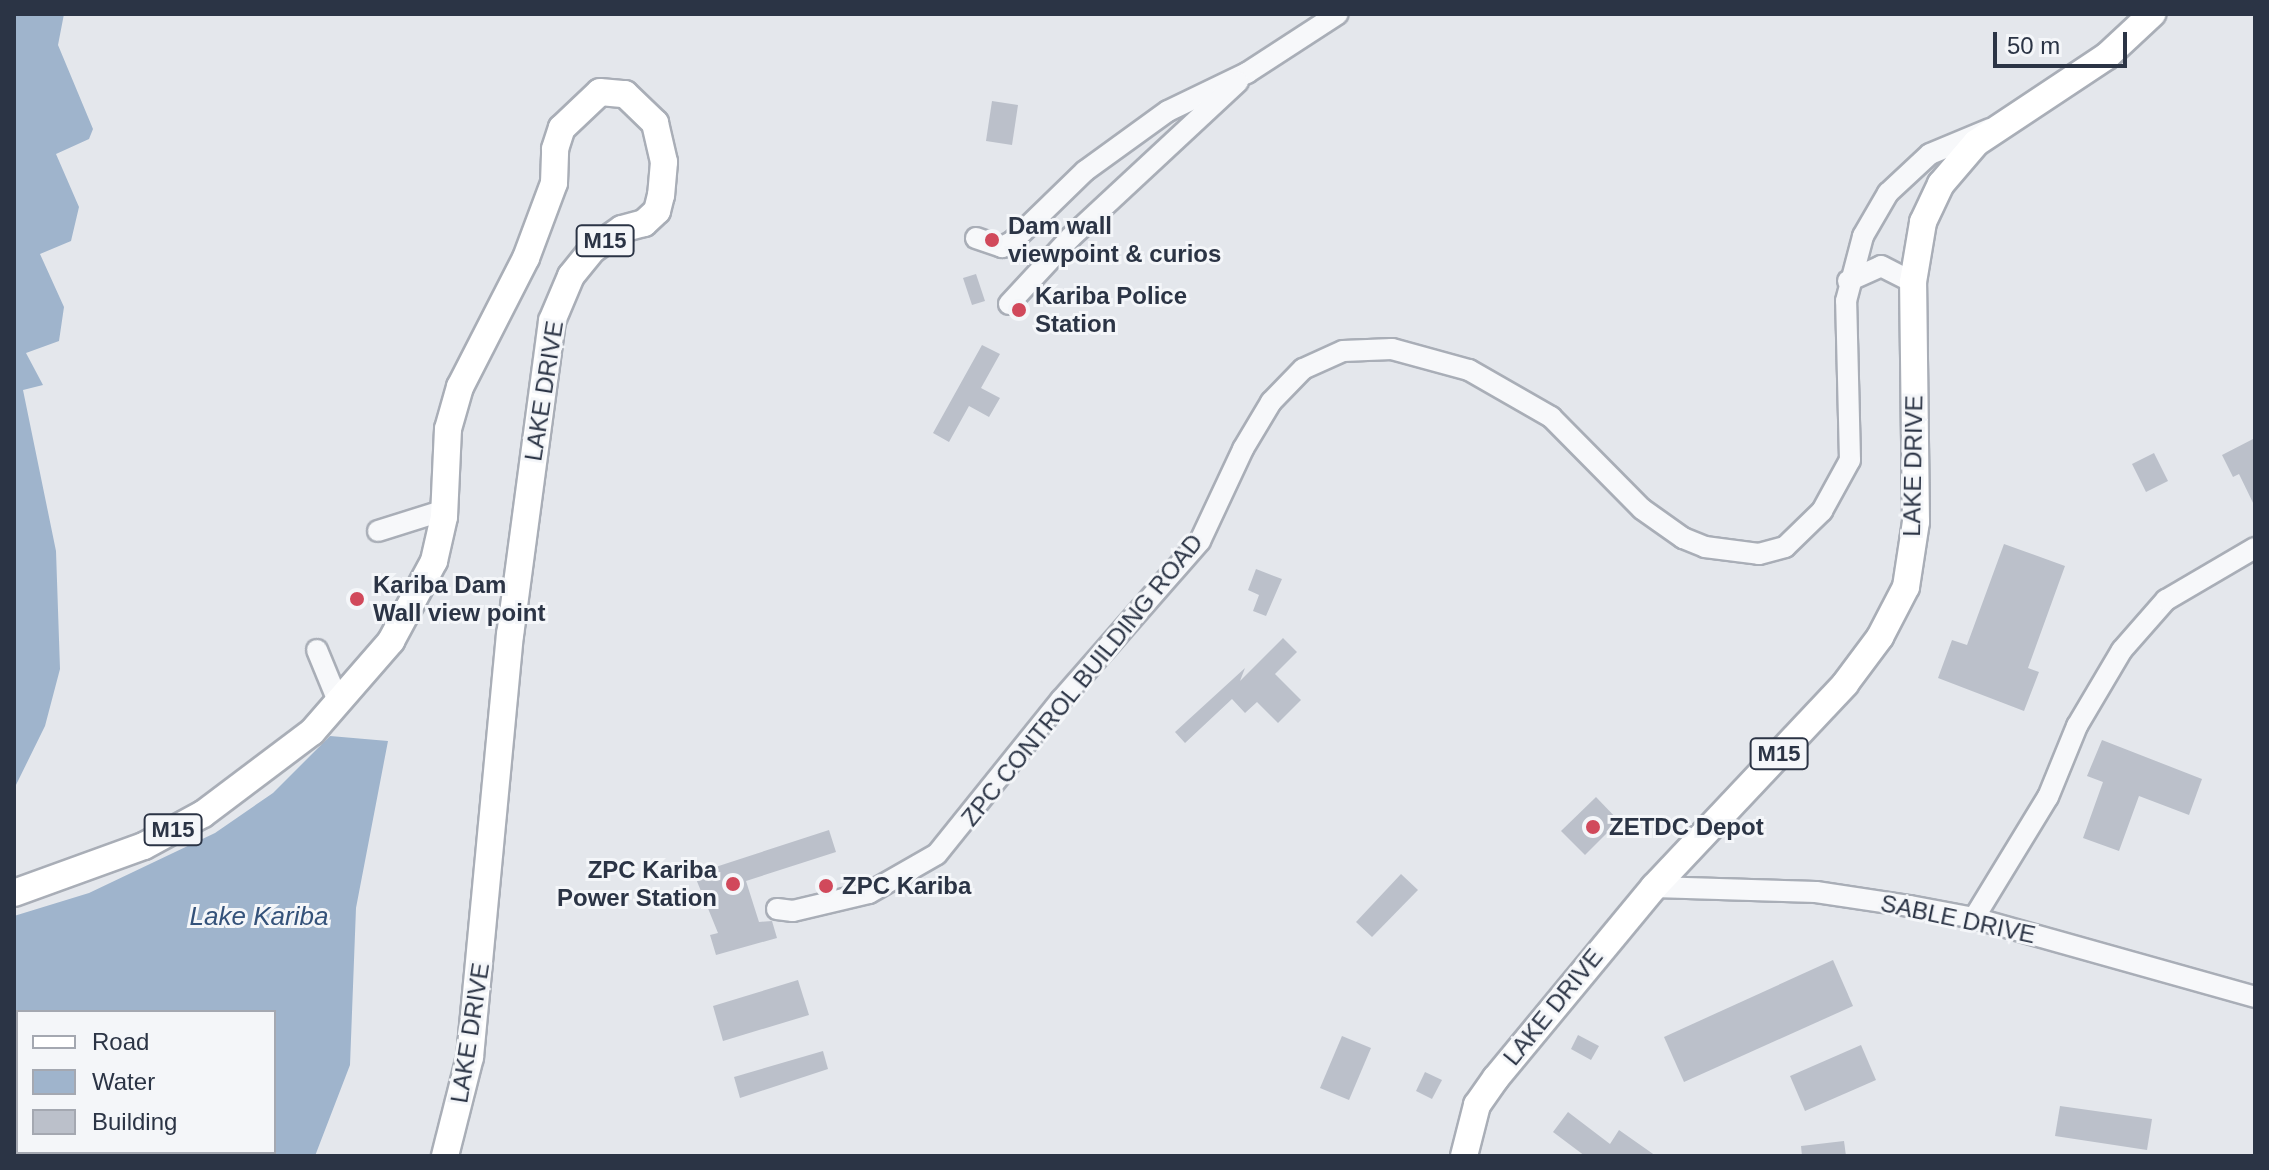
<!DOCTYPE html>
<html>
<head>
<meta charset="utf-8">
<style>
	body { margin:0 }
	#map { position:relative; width:2269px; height:1170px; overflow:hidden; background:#e4e7ec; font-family:Arial,sans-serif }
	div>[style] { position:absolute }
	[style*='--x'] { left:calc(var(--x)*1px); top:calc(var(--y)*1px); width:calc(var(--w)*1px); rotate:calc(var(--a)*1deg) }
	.water>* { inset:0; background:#9fb4cc }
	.building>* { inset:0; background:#bbc0ca }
	.roads { filter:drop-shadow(2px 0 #a9aeb7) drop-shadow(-2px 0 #a9aeb7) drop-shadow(0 2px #a9aeb7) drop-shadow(0 -2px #a9aeb7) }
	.minor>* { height:20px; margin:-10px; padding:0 10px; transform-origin:10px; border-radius:10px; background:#f7f8fa }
	.major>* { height:26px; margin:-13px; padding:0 13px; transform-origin:13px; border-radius:13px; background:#fff }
	.dots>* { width:22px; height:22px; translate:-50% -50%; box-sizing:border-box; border:4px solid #f4f6f9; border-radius:50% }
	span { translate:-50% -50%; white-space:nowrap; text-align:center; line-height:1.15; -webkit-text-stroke:6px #f4f6f9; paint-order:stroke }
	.shield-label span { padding:2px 6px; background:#f4f6f9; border:2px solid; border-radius:6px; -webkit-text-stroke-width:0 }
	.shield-label { font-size:22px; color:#2b3445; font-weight:700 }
	.poi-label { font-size:24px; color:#2b3445; font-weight:700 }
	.left { translate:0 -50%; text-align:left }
	.right { translate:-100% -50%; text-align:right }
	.street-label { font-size:24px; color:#2b3445 }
	.water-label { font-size:26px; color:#34527a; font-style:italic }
	.frame { position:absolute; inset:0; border:16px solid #2b3445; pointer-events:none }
	.legend { position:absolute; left:16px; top:1010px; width:260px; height:144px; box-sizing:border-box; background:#f4f6f9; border:2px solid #a4a8b1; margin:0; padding:10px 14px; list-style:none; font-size:24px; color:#2b3445 }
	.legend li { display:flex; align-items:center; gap:16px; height:40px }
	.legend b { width:40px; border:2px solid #a4a8b1 }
	.scale { position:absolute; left:1993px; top:32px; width:134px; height:36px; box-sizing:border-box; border:4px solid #2b3445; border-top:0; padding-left:10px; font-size:24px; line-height:28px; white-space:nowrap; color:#2b3445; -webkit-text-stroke:6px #f4f6f9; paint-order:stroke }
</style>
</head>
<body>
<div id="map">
	<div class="water">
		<div style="clip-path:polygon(14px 14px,64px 14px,58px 45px,93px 129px,89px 139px,56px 154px,79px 207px,71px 241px,40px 254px,64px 307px,59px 341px,26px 353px,43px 385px,23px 390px,56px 551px,60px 669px,45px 726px,14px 789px)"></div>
		<div style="clip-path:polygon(evenodd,330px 736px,388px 741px,356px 908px,350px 1065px,315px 1156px,14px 1156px,14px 916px,89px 893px,215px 833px,273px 793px,330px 736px,18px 1012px,274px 1012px,274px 1152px,18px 1152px,18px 1012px)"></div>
	</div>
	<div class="building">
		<div style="clip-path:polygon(992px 101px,1018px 105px,1012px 145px,986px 141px)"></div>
		<div style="clip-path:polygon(976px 274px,985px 301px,972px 305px,963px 278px)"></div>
		<div style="clip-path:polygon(982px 345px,1000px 354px,981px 388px,1000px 398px,989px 417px,969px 406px,949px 442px,933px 433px)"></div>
		<div style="clip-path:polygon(2255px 438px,2255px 507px,2239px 474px,2233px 477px,2222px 455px)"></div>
		<div style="clip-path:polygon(2154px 453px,2168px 481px,2146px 492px,2132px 464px)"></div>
		<div style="clip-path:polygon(2004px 544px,2065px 566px,2028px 668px,2039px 672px,2024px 711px,1938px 678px,1952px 640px,1967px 645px)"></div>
		<div style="clip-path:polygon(1256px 569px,1282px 579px,1266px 616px,1253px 611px,1259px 595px,1248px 590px)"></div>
		<div style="clip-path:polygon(1283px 638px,1297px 652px,1275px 674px,1301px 700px,1278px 723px,1257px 702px,1245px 713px,1232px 699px,1185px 743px,1175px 732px,1245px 668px,1240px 681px)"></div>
		<div style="clip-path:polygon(2102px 740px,2202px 779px,2189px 815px,2139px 796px,2119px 851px,2083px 838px,2103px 782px,2087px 776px)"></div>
		<div style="clip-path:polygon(1596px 797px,1619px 821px,1585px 855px,1561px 831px)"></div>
		<div style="clip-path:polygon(829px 830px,836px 852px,746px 881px,759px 922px,772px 921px,777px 938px,716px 955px,710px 935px,718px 933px,694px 874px)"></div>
		<div style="clip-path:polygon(1401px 874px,1418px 890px,1372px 937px,1356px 922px)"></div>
		<div style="clip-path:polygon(1833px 960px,1853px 1006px,1684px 1082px,1664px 1037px)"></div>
		<div style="clip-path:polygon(798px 980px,809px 1015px,723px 1041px,713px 1006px)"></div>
		<div style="clip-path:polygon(1578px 1035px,1599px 1046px,1591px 1060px,1571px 1049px)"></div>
		<div style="clip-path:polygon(1342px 1036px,1371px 1048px,1349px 1100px,1320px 1088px)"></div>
		<div style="clip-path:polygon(1861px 1045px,1876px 1080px,1805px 1111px,1790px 1076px)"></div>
		<div style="clip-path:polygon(823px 1051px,828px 1069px,740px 1098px,734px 1077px)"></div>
		<div style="clip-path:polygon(1425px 1072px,1442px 1080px,1432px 1099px,1416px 1091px)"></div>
		<div style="clip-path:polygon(2060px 1106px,2152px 1119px,2147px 1150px,2055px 1136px)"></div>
		<div style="clip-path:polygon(1568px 1112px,1610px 1144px,1619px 1130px,1656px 1156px,1585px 1156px,1553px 1132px)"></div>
		<div style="clip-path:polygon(1844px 1141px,1846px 1156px,1802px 1156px,1801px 1146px)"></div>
	</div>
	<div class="roads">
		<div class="minor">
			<div style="--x:976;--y:238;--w:28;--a:19"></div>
			<div style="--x:1002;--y:247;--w:11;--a:-27"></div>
			<div style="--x:1012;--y:242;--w:102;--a:-44.2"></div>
			<div style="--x:1085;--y:171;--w:102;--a:-35.9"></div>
			<div style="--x:1168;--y:111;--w:88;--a:-25.7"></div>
			<div style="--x:1247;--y:73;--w:108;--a:-33"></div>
			<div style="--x:1848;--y:281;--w:36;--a:-24"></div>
			<div style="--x:1881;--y:266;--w:36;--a:27"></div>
			<div style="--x:1009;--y:304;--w:91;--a:-47.2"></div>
			<div style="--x:1071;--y:237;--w:228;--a:-42.9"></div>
			<div style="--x:378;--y:531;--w:70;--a:-17.4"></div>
			<div style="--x:317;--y:650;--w:55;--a:67.6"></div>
			<div style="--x:1654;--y:887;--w:162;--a:1.8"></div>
			<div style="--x:1816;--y:892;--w:95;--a:8.5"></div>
			<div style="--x:1910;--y:906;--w:65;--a:10.6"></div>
			<div style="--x:1974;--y:918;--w:292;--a:15.7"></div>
			<div style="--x:777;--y:909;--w:16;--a:7"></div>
			<div style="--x:793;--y:911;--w:78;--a:-13.3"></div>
			<div style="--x:869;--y:893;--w:78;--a:-29.8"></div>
			<div style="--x:937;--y:854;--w:198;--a:-51.2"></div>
			<div style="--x:1061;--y:700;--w:211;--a:-48.8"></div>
			<div style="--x:1200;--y:541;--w:102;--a:-64.9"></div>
			<div style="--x:1243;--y:449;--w:55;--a:-59.2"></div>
			<div style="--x:1271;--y:402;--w:46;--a:-45.9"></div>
			<div style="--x:1303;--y:369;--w:44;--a:-24.2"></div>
			<div style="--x:1343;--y:351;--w:49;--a:-2.3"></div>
			<div style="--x:1392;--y:349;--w:80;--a:15.3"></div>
			<div style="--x:1469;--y:370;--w:95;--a:29.8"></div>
			<div style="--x:1551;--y:417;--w:129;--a:45.3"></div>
			<div style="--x:1642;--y:509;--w:50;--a:35.3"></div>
			<div style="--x:1683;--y:538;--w:24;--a:22"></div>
			<div style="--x:1705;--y:547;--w:54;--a:7.4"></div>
			<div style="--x:1759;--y:554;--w:27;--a:-15"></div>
			<div style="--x:1785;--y:547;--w:52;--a:-44.2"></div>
			<div style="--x:1822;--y:511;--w:58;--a:-61.2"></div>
			<div style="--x:1850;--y:460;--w:159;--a:-91.4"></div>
			<div style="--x:1846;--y:301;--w:67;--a:-75.3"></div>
			<div style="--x:1863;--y:236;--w:50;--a:-59.8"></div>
			<div style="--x:1888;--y:193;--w:57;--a:-42.9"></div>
			<div style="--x:1930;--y:154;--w:65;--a:-22.6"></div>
			<div style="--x:1974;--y:918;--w:142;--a:-58.6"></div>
			<div style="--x:2048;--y:797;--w:77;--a:-67.8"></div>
			<div style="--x:2077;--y:726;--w:88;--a:-59.4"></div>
			<div style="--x:2122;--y:650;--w:67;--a:-48.7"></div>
			<div style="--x:2166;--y:600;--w:103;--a:-30.3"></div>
		</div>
		<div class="major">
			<div style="--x:14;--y:893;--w:138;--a:-19.9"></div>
			<div style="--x:144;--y:846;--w:67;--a:-28.5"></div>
			<div style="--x:203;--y:814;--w:136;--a:-37"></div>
			<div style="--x:312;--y:732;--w:121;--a:-49"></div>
			<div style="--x:391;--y:641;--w:91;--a:-61.7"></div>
			<div style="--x:434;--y:561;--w:45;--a:-77.2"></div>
			<div style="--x:444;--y:517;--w:88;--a:-87.4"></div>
			<div style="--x:448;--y:429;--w:44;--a:-74.1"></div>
			<div style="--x:460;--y:387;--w:145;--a:-62.9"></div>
			<div style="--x:526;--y:258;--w:80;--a:-69.5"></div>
			<div style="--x:554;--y:183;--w:34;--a:-88"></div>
			<div style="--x:555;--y:149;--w:22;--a:-72"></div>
			<div style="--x:562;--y:128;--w:52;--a:-43.5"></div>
			<div style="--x:600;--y:92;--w:25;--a:5"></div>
			<div style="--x:625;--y:94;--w:42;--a:44"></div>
			<div style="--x:655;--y:123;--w:40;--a:77"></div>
			<div style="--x:664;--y:162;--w:33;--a:95"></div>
			<div style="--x:661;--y:195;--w:16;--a:104"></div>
			<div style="--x:657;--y:211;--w:18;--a:137"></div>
			<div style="--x:644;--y:223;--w:23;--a:165"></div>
			<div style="--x:622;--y:229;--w:37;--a:145"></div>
			<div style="--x:592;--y:250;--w:33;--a:129"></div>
			<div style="--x:571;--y:276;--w:49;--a:112.9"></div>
			<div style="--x:552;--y:321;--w:316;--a:97.6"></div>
			<div style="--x:510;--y:634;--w:425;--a:95.4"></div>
			<div style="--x:470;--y:1057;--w:102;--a:104.2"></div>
			<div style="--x:1464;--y:1156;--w:53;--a:-75.7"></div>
			<div style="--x:1477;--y:1105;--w:33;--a:-55"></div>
			<div style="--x:1496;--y:1078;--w:248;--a:-50.4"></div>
			<div style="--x:1654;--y:887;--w:279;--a:-46.7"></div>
			<div style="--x:1845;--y:684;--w:59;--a:-53.3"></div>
			<div style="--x:1880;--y:637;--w:56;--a:-62.5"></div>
			<div style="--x:1906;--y:587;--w:66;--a:-81.3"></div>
			<div style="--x:1916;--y:522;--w:240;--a:-90.7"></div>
			<div style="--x:1913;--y:282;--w:61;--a:-80.5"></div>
			<div style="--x:1923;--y:222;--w:42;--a:-64.7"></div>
			<div style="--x:1941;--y:184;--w:54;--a:-49.5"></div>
			<div style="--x:1976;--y:143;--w:157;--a:-33.6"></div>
			<div style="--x:2107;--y:56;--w:62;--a:-43"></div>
		</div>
	</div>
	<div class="dots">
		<div style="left:992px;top:240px;background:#d1495b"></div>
		<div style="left:1019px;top:310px;background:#d1495b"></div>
		<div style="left:357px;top:599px;background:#d1495b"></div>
		<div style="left:1593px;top:827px;background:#d1495b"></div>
		<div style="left:733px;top:884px;background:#d1495b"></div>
		<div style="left:826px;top:886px;background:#d1495b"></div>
	</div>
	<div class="shield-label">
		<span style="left:605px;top:241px">M15</span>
		<span style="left:1779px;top:754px">M15</span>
		<span style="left:173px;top:830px">M15</span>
	</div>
	<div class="poi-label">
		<span class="left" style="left:1008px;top:240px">Dam wall<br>viewpoint &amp; curios</span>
		<span class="left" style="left:1035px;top:310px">Kariba Police<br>Station</span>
		<span class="left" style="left:373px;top:599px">Kariba Dam<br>Wall view point</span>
		<span class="left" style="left:1609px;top:827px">ZETDC Depot</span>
		<span class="right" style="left:717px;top:884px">ZPC Kariba<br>Power Station</span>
		<span class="left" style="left:842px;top:886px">ZPC Kariba</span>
	</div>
	<div class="street-label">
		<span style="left:544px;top:391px;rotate:-81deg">LAKE DRIVE</span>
		<span style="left:1913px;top:466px;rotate:-89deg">LAKE DRIVE</span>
		<span style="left:1082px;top:680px;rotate:-51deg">ZPC CONTROL BUILDING ROAD</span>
		<span style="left:1958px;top:919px;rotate:12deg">SABLE DRIVE</span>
		<span style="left:1553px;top:1007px;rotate:-51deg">LAKE DRIVE</span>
		<span style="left:470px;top:1033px;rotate:-81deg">LAKE DRIVE</span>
	</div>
	<div class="water-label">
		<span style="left:259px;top:917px">Lake Kariba</span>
	</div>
	<div class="frame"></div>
	<ul class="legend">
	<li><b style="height:10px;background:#fff"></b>Road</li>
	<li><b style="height:22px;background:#9fb4cc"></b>Water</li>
	<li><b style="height:22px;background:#bbc0ca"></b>Building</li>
	</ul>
	<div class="scale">50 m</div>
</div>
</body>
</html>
